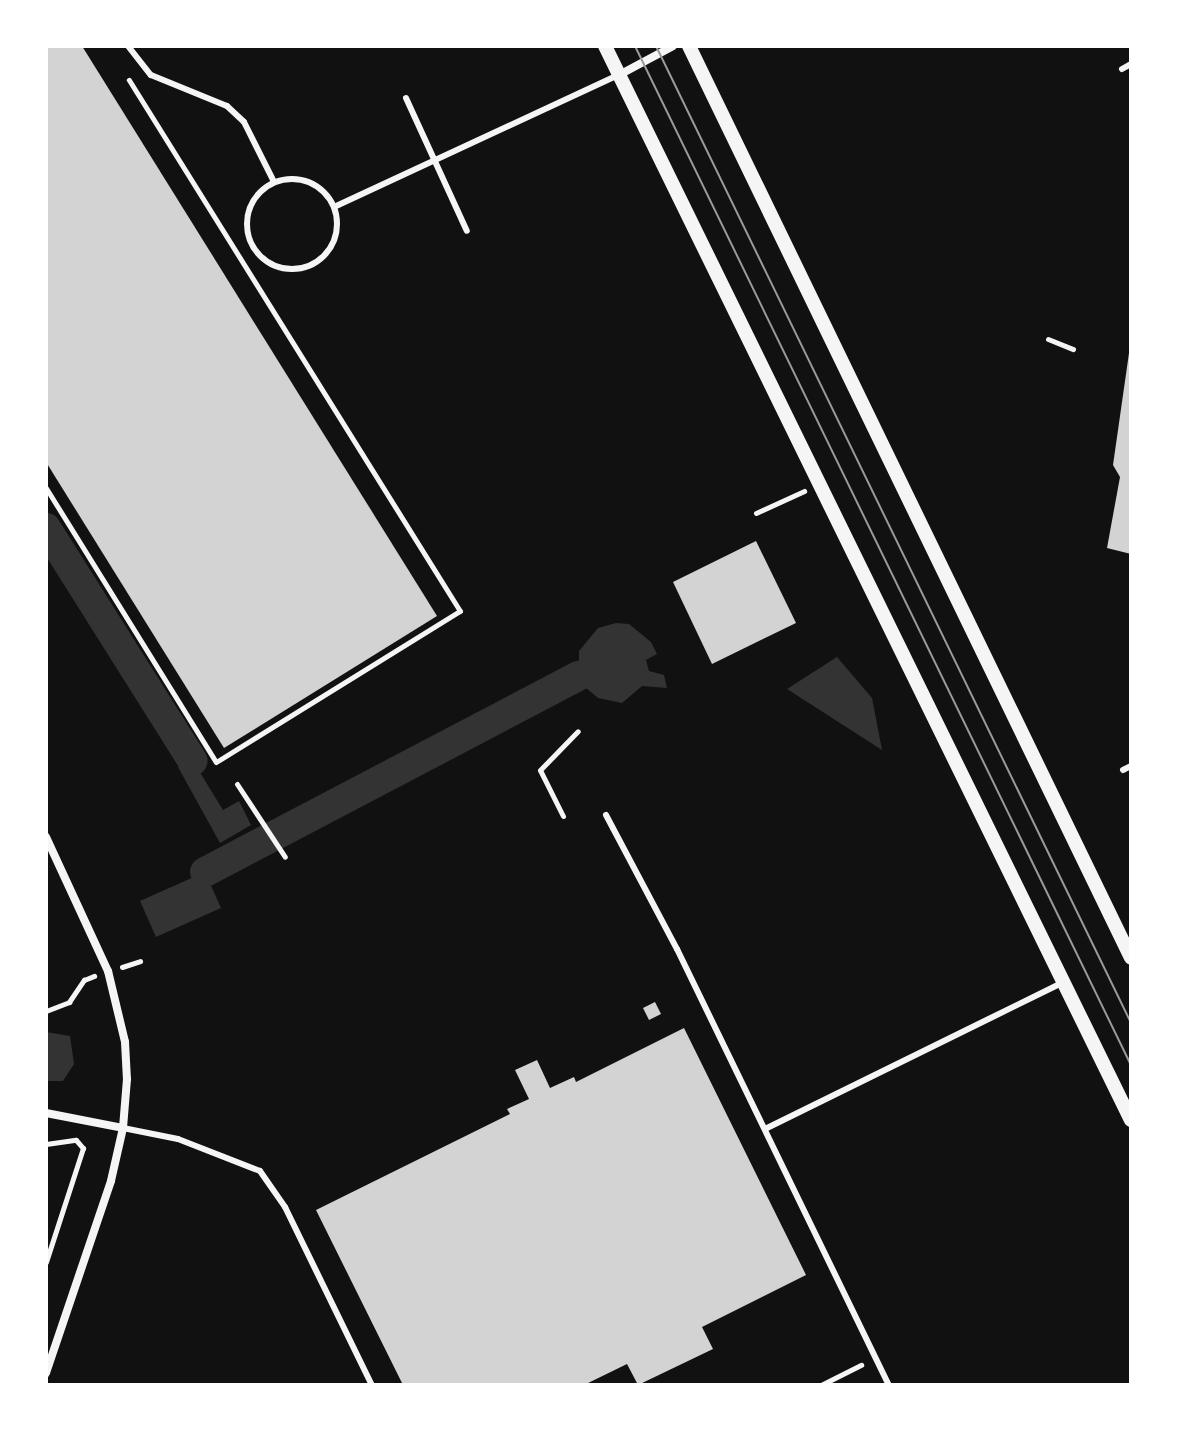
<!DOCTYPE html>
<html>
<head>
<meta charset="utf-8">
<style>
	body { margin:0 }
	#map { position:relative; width:1177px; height:1431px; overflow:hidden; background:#111; font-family:Georgia,serif }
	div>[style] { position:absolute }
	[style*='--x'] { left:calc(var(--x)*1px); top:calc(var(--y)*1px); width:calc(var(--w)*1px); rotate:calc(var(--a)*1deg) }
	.water>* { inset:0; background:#333 }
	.canal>* { height:30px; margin:-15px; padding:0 15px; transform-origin:15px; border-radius:15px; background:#333 }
	.building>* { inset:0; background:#d3d3d3 }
	.path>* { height:5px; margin:-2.5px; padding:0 2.5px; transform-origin:2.5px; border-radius:2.5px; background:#f5f5f5 }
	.service>* { height:6px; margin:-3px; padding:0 3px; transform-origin:3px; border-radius:3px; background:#f5f5f5 }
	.service>.ring { margin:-3px; padding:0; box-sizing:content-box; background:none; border:6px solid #f5f5f5; border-radius:50% }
	.minor>* { height:8px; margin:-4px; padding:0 4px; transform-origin:4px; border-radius:4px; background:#f5f5f5 }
	.tertiary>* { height:14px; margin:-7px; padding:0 7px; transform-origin:7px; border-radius:7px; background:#f5f5f5 }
	.tram>* { height:2px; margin:-1px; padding:0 1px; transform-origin:1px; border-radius:1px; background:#9a9a9a }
	span { translate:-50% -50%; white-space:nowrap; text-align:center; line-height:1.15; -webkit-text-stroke:6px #fff; paint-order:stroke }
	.frame { position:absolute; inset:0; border:48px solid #fff; pointer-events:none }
</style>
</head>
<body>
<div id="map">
	<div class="water">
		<div style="clip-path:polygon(616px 623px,629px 624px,651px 642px,657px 654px,646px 660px,649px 671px,664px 675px,667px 688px,642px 686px,622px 703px,598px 698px,586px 688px,579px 676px,579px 651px,598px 628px)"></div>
		<div style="clip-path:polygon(837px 657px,872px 698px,882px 750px,787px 689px)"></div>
		<div style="clip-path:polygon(193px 761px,223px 810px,239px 801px,251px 825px,220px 843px,178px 767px)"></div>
		<div style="clip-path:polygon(205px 872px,221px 908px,156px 937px,140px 901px)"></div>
		<div style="clip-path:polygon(46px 1032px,70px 1036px,74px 1064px,63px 1081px,46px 1081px)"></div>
	</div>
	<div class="canal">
		<div style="--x:46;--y:528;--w:275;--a:57.8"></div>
		<div style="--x:205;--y:872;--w:422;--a:-27.7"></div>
	</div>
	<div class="building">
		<div style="clip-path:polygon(46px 46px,82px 46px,437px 616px,224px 748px,46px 462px)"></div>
		<div style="clip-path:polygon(1130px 346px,1131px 346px,1131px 554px,1107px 548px,1120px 477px,1113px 465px)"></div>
		<div style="clip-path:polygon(756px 541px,796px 623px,712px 664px,673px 582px)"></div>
		<div style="clip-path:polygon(655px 1002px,661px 1014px,649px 1020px,643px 1008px)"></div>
		<div style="clip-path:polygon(684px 1028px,806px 1275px,702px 1327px,713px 1349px,638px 1385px,627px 1364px,584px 1385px,403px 1385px,316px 1210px,510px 1114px,507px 1109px,529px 1099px,515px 1070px,537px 1060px,550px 1088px,574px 1077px,576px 1082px)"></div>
	</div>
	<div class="path">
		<div style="--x:1048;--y:339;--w:27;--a:22"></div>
		<div style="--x:46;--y:488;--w:322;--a:58.2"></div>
		<div style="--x:216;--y:762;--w:287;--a:-31.8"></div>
		<div style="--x:460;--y:611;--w:626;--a:-121.94"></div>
		<div style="--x:756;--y:513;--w:53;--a:-24.6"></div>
		<div style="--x:237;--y:784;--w:87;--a:56.7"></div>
		<div style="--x:563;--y:816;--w:51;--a:-116.6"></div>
		<div style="--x:540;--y:770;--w:54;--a:-45.7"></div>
		<div style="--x:122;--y:967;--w:19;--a:-18"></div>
		<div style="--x:46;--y:1011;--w:25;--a:-21"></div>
		<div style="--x:69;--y:1002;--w:27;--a:-56"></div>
		<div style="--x:84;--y:980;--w:11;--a:-22"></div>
		<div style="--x:46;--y:1144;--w:30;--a:-8"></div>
		<div style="--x:76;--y:1140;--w:11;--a:49"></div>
		<div style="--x:83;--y:1148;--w:120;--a:108"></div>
		<div style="--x:821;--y:1385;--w:45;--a:-26.6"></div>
	</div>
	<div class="service">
		<div style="--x:128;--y:46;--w:37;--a:52"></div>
		<div style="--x:151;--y:75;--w:82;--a:22.2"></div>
		<div style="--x:227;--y:106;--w:23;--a:43"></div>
		<div style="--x:244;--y:122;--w:67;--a:63.4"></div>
		<div style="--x:1122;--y:69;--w:10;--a:-29"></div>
		<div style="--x:406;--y:98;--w:146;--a:65.4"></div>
		<div class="ring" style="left:247px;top:179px;width:84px;height:84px"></div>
		<div style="--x:334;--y:207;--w:314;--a:-24.9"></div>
		<div style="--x:1123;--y:770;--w:9;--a:-27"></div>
		<div style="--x:606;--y:815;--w:152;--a:62.1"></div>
		<div style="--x:677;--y:949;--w:485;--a:64.1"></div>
		<div style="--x:123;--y:1128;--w:56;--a:11.3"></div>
		<div style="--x:178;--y:1139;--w:88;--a:21.3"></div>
		<div style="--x:260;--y:1171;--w:44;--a:55.2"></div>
		<div style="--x:285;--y:1207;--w:198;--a:64"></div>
		<div style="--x:765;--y:1129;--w:333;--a:-26.2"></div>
	</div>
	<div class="minor">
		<div style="--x:619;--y:75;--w:61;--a:-28.2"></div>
		<div style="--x:46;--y:837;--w:148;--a:65.2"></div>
		<div style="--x:108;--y:971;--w:73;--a:76.5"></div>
		<div style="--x:125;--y:1042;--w:37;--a:87"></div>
		<div style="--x:127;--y:1079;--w:49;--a:94.7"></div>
		<div style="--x:123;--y:1128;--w:54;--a:102.8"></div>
		<div style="--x:111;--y:1181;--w:203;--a:108.7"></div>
		<div style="--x:46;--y:1113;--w:78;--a:11"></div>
	</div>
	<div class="tertiary">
		<div style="--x:605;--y:46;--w:1196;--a:63.91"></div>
		<div style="--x:689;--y:46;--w:1013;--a:64.14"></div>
	</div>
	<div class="tram">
		<div style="--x:635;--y:46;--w:1133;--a:64.05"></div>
		<div style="--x:656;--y:46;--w:1086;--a:64.07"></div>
	</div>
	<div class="frame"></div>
</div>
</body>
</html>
